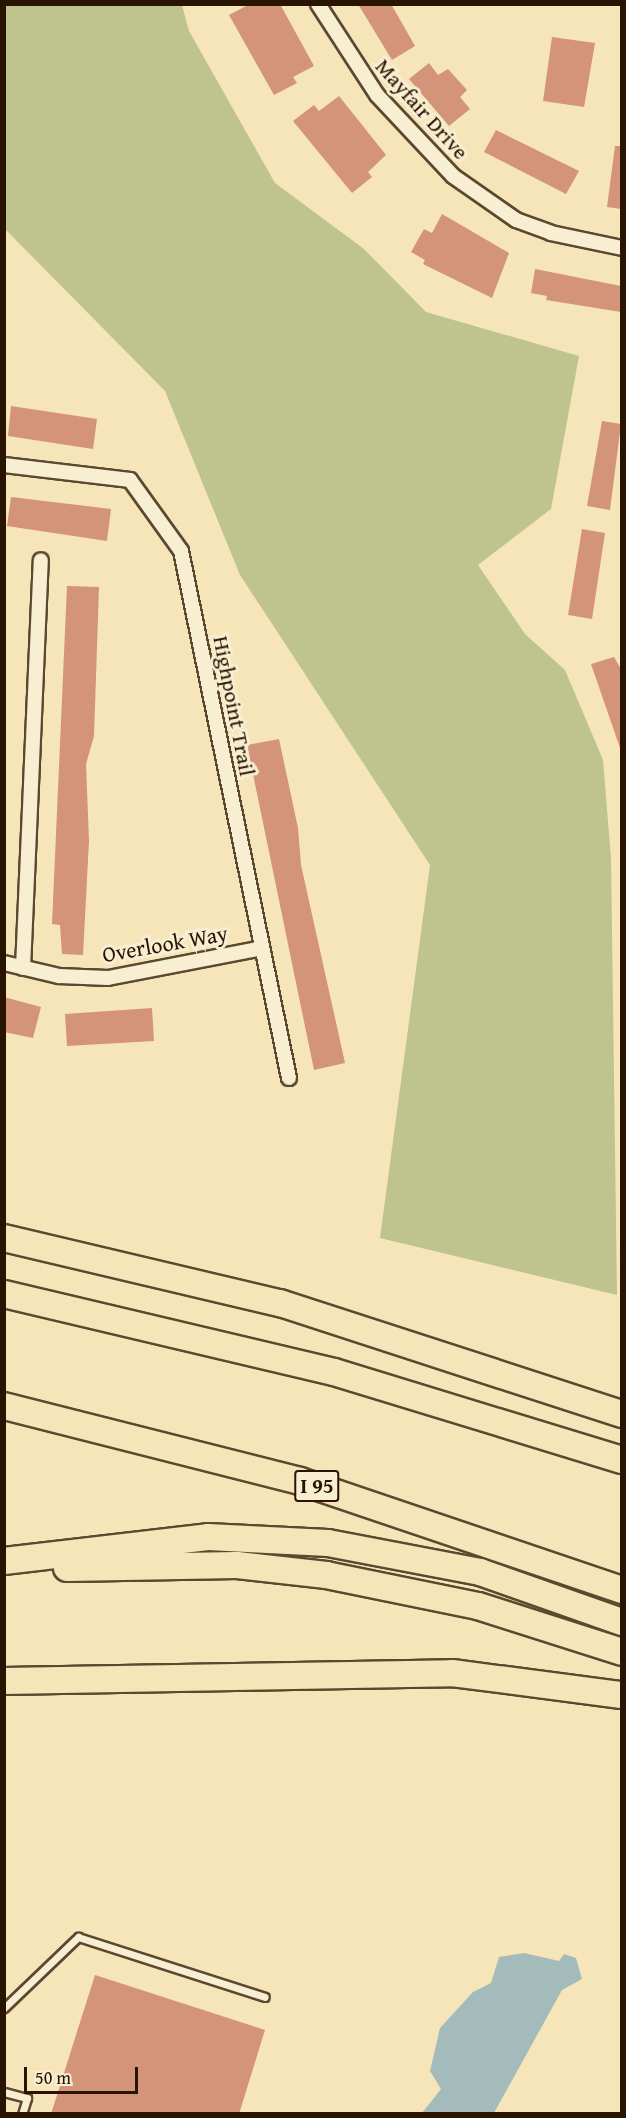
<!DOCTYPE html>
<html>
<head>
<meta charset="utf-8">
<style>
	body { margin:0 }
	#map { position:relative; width:626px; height:2118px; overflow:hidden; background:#f5e5b8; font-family:"Gentium Book Plus",serif }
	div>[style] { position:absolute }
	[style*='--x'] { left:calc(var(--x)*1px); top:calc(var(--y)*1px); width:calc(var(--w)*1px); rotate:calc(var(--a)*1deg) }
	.green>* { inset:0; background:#bfc38d }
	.water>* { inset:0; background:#a3bcbb }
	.building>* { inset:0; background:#d3947a }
	.roads { filter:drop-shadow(2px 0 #5c4830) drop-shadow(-2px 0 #5c4830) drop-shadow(0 2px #5c4830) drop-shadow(0 -2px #5c4830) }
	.service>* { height:7px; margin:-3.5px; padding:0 3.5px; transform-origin:3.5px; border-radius:3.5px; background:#f8eed1 }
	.minor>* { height:14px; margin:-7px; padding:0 7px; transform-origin:7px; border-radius:7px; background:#f8eed1 }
	.motorway>* { height:26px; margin:-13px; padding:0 13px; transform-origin:13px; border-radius:13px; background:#f5e5b8 }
	span { translate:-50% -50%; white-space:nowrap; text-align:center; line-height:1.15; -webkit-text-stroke:6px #f8eed1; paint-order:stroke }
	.shield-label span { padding:2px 4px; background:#f8eed1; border:2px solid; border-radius:4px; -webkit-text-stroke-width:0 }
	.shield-label { font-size:21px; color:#291402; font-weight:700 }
	.street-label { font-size:22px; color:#291402 }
	.frame { position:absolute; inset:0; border:6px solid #291402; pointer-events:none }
	.scale { position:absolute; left:24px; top:2067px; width:114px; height:27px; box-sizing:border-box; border:3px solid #291402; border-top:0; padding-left:8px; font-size:18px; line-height:21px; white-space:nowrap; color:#291402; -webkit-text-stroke:4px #f8eed1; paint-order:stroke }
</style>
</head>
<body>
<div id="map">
	<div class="green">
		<div style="clip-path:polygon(4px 5px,182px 5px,189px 31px,275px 183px,364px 249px,426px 312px,579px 356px,551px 509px,478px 565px,525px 634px,565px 670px,603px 760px,611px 858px,617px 1295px,380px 1238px,430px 865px,240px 575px,165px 391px,5px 229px)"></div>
	</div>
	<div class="water">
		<div style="clip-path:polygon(524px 1953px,559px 1961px,564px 1954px,576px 1958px,582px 1979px,562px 1990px,494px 2113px,422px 2113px,441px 2089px,430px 2071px,440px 2028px,473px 1992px,491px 1983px,499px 1957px)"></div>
	</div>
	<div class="building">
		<div style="clip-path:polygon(250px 4px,280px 4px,314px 66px,293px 77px,297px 83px,274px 95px,229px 15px)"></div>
		<div style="clip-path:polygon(358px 4px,391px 4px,415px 46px,392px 60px)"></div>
		<div style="clip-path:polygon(552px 37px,595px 43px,584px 107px,543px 101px)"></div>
		<div style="clip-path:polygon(429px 63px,438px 75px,448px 69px,467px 90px,460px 97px,470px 109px,449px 126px,409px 79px)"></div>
		<div style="clip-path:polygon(339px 96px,386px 155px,368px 172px,372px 177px,352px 193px,293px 121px,314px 105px,319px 111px)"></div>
		<div style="clip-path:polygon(496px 130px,579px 171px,566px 194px,484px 152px)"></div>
		<div style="clip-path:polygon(615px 146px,621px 146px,621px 209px,607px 207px)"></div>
		<div style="clip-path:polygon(442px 214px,509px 253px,492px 298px,423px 264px,425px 260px,411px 252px,424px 229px,432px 233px)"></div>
		<div style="clip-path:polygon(535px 269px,621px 286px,621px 312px,546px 300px,547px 296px,531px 293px)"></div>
		<div style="clip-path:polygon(11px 406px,97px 419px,93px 449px,8px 436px)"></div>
		<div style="clip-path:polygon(602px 421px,621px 424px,610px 510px,587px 506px)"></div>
		<div style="clip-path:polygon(11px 497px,111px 509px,107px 541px,7px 526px)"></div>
		<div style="clip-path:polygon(582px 529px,605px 533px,592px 619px,568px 615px)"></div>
		<div style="clip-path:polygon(67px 586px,99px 587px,94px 736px,86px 764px,89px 841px,83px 955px,62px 954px,60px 925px,52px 924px)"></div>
		<div style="clip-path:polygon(614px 657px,621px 669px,620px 748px,591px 664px)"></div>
		<div style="clip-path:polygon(279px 739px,298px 828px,301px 865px,345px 1063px,314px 1070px,247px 745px)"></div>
		<div style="clip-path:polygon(4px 997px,41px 1007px,33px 1038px,4px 1032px)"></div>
		<div style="clip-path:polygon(152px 1008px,154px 1041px,67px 1046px,65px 1014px)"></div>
		<div style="clip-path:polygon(95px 1975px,265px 2030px,239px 2114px,51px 2114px)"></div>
	</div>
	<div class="roads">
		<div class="service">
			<div style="--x:4;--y:2008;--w:103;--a:-43.8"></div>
			<div style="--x:78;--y:1937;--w:196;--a:17.8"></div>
			<div style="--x:4;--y:2092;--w:24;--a:15"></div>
			<div style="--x:27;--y:2098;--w:17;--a:107"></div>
		</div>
		<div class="minor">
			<div style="--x:318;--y:4;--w:108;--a:57"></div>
			<div style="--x:377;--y:95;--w:111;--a:46.8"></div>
			<div style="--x:453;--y:176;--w:77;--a:34.9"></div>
			<div style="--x:516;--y:220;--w:37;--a:20"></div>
			<div style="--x:551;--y:233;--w:73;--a:11.9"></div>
			<div style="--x:4;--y:465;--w:127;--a:6.8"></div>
			<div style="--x:130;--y:480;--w:87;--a:54.3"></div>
			<div style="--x:181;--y:551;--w:538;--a:78.42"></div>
			<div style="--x:4;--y:963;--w:57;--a:13.3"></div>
			<div style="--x:59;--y:976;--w:49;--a:2.3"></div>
			<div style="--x:108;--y:978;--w:157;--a:-11"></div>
			<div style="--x:23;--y:968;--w:408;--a:-87.5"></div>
		</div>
		<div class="motorway">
			<div style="--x:4;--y:1238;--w:284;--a:13.3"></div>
			<div style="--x:280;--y:1303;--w:360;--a:18"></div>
			<div style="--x:4;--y:1294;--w:339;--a:13.3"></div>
			<div style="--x:334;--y:1372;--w:301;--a:17"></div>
			<div style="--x:4;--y:1406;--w:305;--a:14.2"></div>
			<div style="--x:300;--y:1481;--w:340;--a:18.7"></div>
			<div style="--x:4;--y:1561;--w:205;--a:-6.7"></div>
			<div style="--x:208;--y:1537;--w:120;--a:2.9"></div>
			<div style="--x:328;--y:1543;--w:155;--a:10.8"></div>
			<div style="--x:480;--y:1572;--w:151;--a:19.4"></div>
			<div style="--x:67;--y:1568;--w:170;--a:-1"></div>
			<div style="--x:237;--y:1565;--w:90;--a:6.4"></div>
			<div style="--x:326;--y:1575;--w:155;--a:11.5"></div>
			<div style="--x:478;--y:1606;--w:151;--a:17.7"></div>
			<div style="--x:4;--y:1681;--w:448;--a:-1"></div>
			<div style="--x:452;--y:1673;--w:171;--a:7.4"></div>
		</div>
	</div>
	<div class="shield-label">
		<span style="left:317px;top:1486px">I 95</span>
	</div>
	<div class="street-label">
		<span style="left:422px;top:109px;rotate:48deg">Mayfair Drive</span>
		<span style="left:234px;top:706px;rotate:79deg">Highpoint Trail</span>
		<span style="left:165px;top:944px;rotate:-10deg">Overlook Way</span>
	</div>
	<div class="frame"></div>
	<div class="scale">50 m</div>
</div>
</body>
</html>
